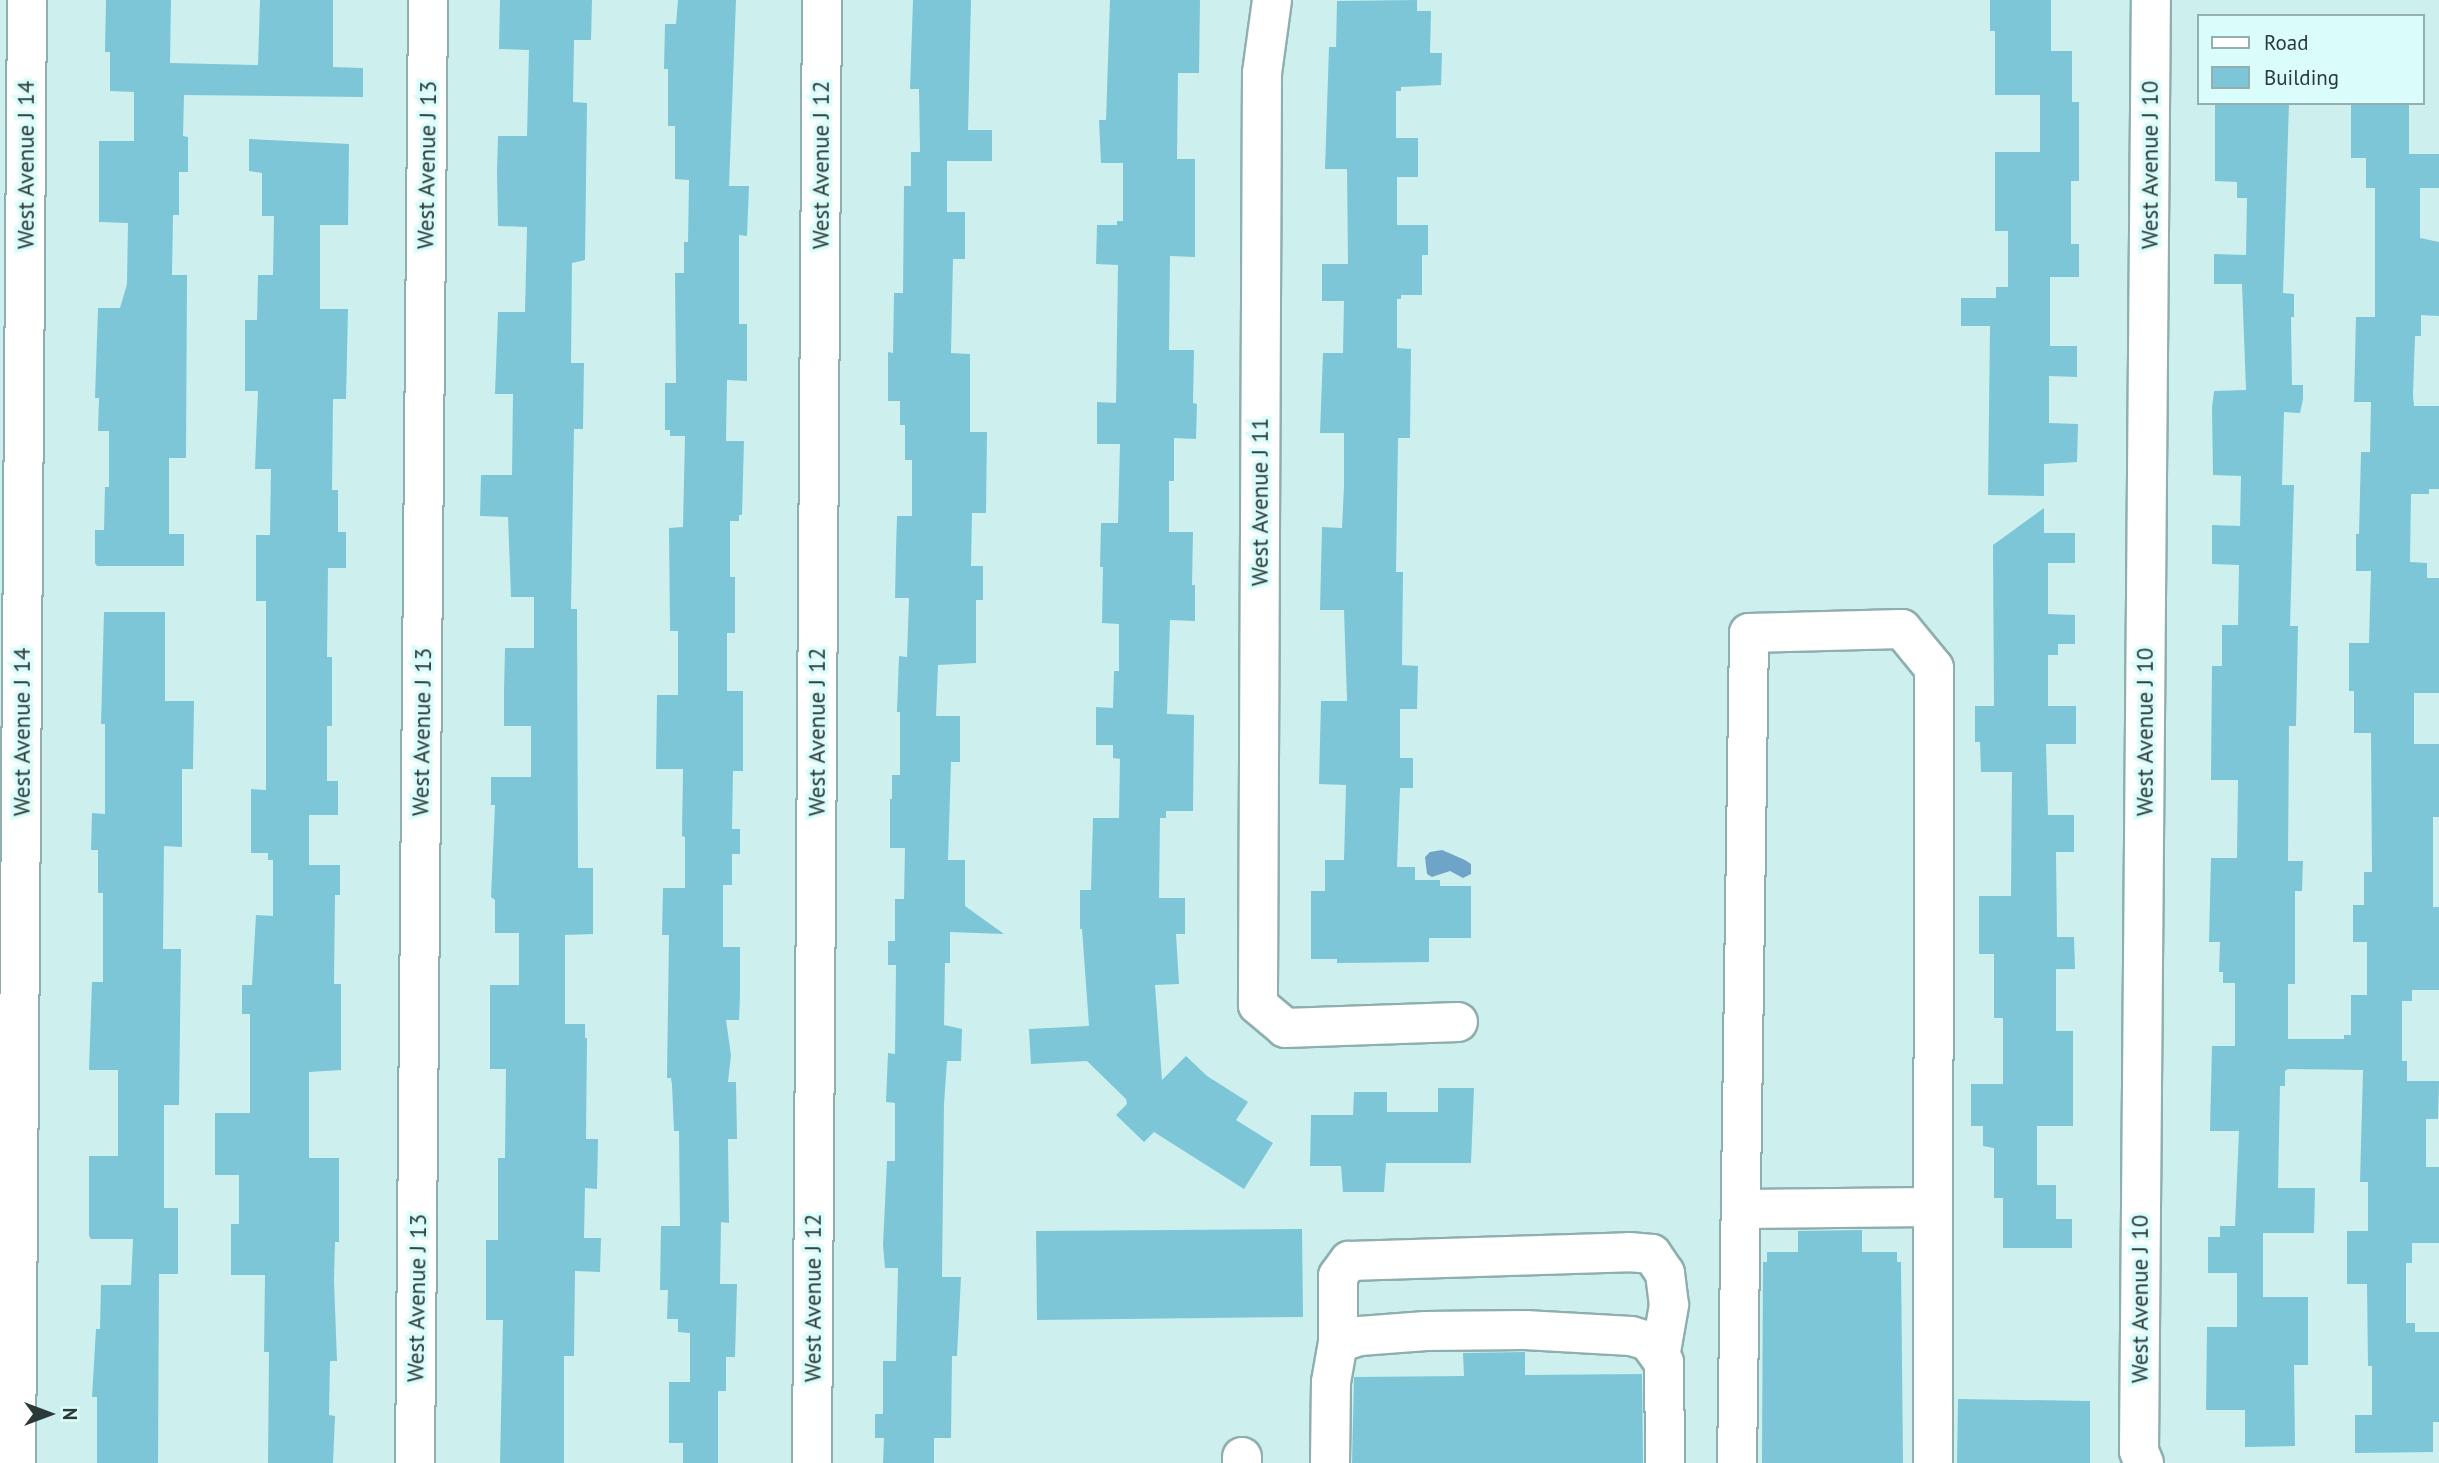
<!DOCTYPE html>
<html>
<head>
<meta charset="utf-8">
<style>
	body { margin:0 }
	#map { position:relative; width:2439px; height:1463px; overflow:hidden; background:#cdf0ee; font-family:"PT Sans",sans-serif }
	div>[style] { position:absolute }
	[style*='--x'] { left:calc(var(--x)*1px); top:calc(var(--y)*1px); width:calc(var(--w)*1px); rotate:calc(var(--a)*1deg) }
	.water>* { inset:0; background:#6da4c7 }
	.building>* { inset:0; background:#7cc6d8 }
	.roads { filter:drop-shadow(2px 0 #8fafae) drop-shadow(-2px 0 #8fafae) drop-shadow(0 2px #8fafae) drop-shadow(0 -2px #8fafae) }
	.minor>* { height:38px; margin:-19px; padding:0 19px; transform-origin:19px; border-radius:19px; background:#fff }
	span { translate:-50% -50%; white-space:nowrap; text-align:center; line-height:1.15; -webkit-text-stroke:7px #dafdfb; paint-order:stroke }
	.street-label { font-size:23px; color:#2b3938 }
	.legend { position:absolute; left:2197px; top:14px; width:228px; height:91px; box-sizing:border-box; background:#dafdfb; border:2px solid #94afad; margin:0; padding:9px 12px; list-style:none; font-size:21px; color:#2b3938 }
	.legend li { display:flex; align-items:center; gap:14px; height:35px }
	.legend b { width:35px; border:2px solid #94afad }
	.north { position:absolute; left:14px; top:1379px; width:70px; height:70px; -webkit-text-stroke:5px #dafdfb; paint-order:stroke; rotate:90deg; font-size:19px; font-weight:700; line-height:28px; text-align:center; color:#2b3938 }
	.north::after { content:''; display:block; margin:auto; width:24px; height:32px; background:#2b3938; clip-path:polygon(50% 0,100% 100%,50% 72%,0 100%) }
</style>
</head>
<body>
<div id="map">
	<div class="water">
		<div style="clip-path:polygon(1442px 850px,1465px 860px,1471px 864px,1471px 874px,1463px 878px,1450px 871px,1432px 877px,1427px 874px,1425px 857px,1430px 852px)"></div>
	</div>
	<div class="building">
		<div style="clip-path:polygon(106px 0,171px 0,170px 63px,258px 65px,260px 0,333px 0,333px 67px,363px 68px,363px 97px,184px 95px,183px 136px,188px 137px,188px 172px,179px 172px,179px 215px,173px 215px,172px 275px,187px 275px,186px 458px,169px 458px,169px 534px,184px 534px,184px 566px,97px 566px,95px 563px,95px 530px,104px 530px,105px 487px,109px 487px,109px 431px,98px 431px,99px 398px,95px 398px,98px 308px,120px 308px,127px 284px,128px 223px,99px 222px,99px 141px,134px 141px,134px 92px,110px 91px,110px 52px,105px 52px)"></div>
		<div style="clip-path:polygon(500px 0,592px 0,591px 40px,574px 40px,573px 102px,587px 103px,585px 260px,572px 263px,571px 363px,584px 363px,583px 429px,574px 429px,571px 609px,577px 609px,578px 868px,593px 868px,593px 934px,565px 935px,565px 1024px,585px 1024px,585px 1038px,587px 1038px,586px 1139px,598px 1139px,597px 1189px,585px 1188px,584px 1238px,601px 1238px,600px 1272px,575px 1271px,574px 1356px,564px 1356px,564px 1463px,500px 1463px,503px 1320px,486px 1320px,486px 1240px,498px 1240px,498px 1158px,505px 1158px,506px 1069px,490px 1069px,490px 985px,519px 985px,519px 933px,495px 933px,495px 900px,491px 897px,495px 805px,491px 805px,491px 777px,531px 777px,531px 726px,504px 726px,504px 692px,505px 648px,534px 648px,534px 597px,511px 597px,508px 517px,480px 516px,481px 475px,512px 475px,513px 394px,495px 394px,498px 312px,525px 312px,527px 227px,498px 226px,497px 171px,498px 136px,527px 136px,529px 50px,499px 49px)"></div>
		<div style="clip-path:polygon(678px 0,736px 0,729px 186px,749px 186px,747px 236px,739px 235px,739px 324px,747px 324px,747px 381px,727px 380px,726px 441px,744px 441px,742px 515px,739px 515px,739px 521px,730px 521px,730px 577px,735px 577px,735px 633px,727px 633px,727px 691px,743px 691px,743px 771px,733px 771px,732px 829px,740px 829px,740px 854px,732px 854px,732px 885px,723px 885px,723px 947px,740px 947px,740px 996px,739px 1020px,726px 1020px,731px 1055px,728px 1082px,736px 1082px,737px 1139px,728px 1139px,729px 1223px,721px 1222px,720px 1284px,737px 1284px,735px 1357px,726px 1357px,726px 1391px,718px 1391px,718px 1463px,683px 1463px,683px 1443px,669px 1443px,669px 1382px,690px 1382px,690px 1333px,678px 1332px,678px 1319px,667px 1319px,668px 1290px,660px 1290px,661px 1226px,680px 1226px,679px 1131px,674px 1131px,672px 1085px,671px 1078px,667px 1078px,669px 935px,662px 935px,663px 888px,685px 888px,685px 837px,682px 836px,683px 769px,656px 769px,657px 695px,678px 695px,678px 631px,670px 631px,669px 528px,683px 527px,685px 436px,670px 436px,670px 430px,665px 430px,665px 383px,676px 383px,675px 273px,684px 273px,684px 242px,688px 242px,689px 180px,675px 179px,675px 126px,668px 126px,668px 69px,664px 69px,665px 24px,676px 24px)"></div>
		<div style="clip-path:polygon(913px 0,971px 0,968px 130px,992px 130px,992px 161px,947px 161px,947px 212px,965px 212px,965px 259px,953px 259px,951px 353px,970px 354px,970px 432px,987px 432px,986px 513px,972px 513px,971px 566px,983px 566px,983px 600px,976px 600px,976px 663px,938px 665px,936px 716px,960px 716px,960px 762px,951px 762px,948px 860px,965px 860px,965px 906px,1004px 934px,950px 932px,950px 963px,945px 963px,944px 1025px,962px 1029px,961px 1061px,947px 1061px,944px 1104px,942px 1277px,961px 1277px,957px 1356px,952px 1356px,951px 1438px,934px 1438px,934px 1463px,883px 1463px,884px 1438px,875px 1438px,875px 1414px,883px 1414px,883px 1361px,896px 1361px,898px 1268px,885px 1268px,883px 1245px,887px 1161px,895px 1161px,895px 1103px,886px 1102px,888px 1053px,895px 1054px,896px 965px,888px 965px,888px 941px,895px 941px,895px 899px,904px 899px,905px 848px,890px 848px,890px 799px,892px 799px,892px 775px,900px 775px,900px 712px,897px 712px,899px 656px,907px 657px,909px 598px,895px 598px,896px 550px,897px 516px,912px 516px,912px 460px,905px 460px,905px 425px,900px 425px,900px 401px,888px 401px,888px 352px,893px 353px,894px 293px,903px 293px,904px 186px,911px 186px,911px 152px,920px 152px,919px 89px,910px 89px)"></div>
		<div style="clip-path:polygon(1110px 0,1200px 0,1199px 73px,1178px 73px,1177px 159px,1195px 159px,1195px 257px,1170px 256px,1169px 350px,1194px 350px,1193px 403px,1197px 404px,1196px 439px,1174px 438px,1174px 481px,1169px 481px,1169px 532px,1193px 532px,1192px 585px,1195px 585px,1195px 621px,1170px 620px,1167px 714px,1194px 715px,1193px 811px,1166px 811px,1166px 818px,1160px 818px,1159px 898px,1185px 898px,1185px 934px,1176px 934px,1179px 984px,1155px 985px,1162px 1080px,1186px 1056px,1207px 1076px,1248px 1102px,1236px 1120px,1273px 1143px,1244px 1189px,1154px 1132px,1144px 1142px,1116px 1115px,1127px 1104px,1126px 1099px,1087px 1061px,1031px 1064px,1029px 1029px,1089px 1026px,1082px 929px,1080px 929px,1080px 890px,1091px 890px,1093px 818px,1119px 818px,1120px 759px,1113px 758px,1113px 745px,1096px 745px,1096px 707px,1113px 708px,1114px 671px,1119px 671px,1119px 624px,1102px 623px,1103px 567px,1100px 567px,1101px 523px,1118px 523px,1120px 444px,1097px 444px,1097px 402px,1116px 403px,1118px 265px,1096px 264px,1097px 225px,1117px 225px,1117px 221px,1123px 221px,1123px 163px,1101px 163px,1099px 120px,1106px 120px)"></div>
		<div style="clip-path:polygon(1417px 0,1417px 11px,1431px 11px,1430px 53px,1442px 53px,1441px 85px,1401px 87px,1401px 91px,1396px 91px,1396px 138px,1418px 138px,1418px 177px,1397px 177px,1397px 225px,1428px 225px,1428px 255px,1422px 255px,1422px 295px,1401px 295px,1401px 299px,1397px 299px,1397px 348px,1411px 349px,1410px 438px,1398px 438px,1396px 572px,1403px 572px,1402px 665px,1418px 666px,1417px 709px,1400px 709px,1400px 758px,1413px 758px,1413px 788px,1400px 788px,1397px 867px,1415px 867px,1415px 880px,1440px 880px,1440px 886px,1471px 886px,1471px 938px,1429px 938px,1429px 962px,1337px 963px,1337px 959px,1311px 959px,1311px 891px,1325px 891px,1325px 860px,1344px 860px,1346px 785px,1319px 784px,1321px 701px,1347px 701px,1344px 610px,1320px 610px,1322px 527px,1342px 528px,1344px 486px,1344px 433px,1320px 433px,1323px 353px,1343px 353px,1344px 301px,1322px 301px,1322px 264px,1348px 264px,1347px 169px,1325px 169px,1329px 47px,1336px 47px,1337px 1px)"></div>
		<div style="clip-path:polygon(1990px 0,2051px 0,2051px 51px,2072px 51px,2072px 102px,2079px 102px,2079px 181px,2071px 181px,2071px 244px,2079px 244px,2079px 277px,2050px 277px,2050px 346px,2077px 346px,2077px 377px,2049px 376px,2049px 423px,2078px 424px,2077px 462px,2044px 464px,2044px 496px,1988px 495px,1990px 326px,1961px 326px,1961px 298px,1996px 298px,1996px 287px,2008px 287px,2008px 231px,1995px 231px,1995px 152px,2040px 152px,2040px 95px,1995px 95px,1995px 31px,1990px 31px)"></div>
		<div style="clip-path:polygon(2289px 103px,2283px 293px,2294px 294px,2294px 317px,2291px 317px,2292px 385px,2303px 385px,2303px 399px,2300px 413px,2284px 412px,2282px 485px,2294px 485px,2290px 626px,2298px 626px,2296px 726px,2289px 726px,2288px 861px,2303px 861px,2302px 891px,2295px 891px,2295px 984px,2288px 984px,2288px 1039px,2344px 1039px,2344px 1035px,2351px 1035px,2351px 995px,2367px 995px,2367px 942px,2353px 942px,2353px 905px,2364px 905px,2364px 872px,2372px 872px,2371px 733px,2354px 733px,2354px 691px,2349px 691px,2349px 643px,2369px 643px,2371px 571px,2356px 571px,2356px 534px,2359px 534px,2361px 452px,2370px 452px,2371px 402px,2354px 402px,2356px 317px,2375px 317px,2375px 188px,2366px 188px,2366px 158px,2351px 158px,2351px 103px,2409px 103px,2409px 154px,2439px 154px,2439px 188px,2420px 188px,2420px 238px,2439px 242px,2439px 316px,2421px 315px,2421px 336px,2415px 336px,2413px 395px,2414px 406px,2439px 406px,2439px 489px,2429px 489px,2429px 494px,2411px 494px,2410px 562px,2427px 563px,2427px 578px,2439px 578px,2439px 693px,2414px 693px,2414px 744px,2439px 744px,2439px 817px,2433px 817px,2433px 907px,2439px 907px,2439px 990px,2412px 990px,2412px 1001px,2402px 1001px,2402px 1061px,2407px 1061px,2407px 1081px,2439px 1081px,2438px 1119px,2426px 1119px,2426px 1167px,2439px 1167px,2439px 1243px,2412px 1243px,2412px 1263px,2406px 1263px,2406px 1323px,2415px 1323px,2415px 1332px,2439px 1332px,2439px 1422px,2433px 1422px,2433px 1452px,2355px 1453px,2355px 1415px,2372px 1415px,2372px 1366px,2368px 1366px,2367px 1284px,2347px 1284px,2347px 1231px,2368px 1231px,2368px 1182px,2360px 1182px,2363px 1070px,2288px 1069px,2285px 1071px,2285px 1086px,2280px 1086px,2278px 1188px,2315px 1188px,2314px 1233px,2263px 1233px,2263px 1297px,2308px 1297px,2308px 1365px,2294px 1365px,2295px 1446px,2245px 1447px,2245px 1410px,2206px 1410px,2207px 1327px,2237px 1327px,2237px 1273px,2208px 1273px,2208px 1237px,2220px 1237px,2220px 1226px,2235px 1226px,2239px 1131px,2210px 1131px,2212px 1046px,2235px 1046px,2235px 983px,2223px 983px,2223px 972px,2219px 972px,2220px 942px,2209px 942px,2211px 858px,2237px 858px,2238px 780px,2211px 780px,2212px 666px,2222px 666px,2222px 625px,2238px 625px,2239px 565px,2212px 564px,2212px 525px,2240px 526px,2241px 476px,2213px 475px,2212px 408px,2214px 391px,2246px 390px,2242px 284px,2214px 284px,2214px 254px,2246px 255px,2247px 198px,2237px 198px,2237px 182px,2215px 181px,2215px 104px)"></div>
		<div style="clip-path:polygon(249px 139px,349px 144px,348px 225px,320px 225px,320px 309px,348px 309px,346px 399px,333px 399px,332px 490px,338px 490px,338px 532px,346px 532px,346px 568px,328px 568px,327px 657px,332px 657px,332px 726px,327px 726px,327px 781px,338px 781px,338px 815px,309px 815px,309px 865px,340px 865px,340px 895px,335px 895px,334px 984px,341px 984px,341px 1070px,309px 1072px,309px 1158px,339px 1158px,339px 1242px,335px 1242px,334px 1281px,337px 1361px,330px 1361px,329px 1415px,335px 1416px,333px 1463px,268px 1463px,269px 1352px,264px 1352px,265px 1275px,231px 1275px,231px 1224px,239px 1224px,239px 1175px,215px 1175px,215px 1113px,250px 1113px,250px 1014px,242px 1014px,242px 985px,252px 985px,256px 915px,273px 916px,273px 860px,268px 860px,268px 853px,251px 853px,251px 789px,266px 790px,266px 601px,256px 601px,256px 535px,270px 535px,271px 469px,255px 469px,258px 391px,245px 391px,245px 320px,257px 320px,258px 275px,273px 275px,274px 216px,262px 216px,262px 173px,249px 171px)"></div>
		<div style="clip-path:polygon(2044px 508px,2044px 533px,2075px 533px,2075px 563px,2048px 563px,2048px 614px,2075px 615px,2075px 644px,2058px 644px,2058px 655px,2048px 655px,2048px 706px,2076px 706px,2076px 744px,2046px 744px,2048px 815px,2074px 815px,2074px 852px,2056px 852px,2057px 937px,2074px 937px,2075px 969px,2056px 969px,2056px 1031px,2073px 1031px,2073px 1126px,2037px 1126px,2037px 1185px,2056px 1185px,2056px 1219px,2072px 1219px,2072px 1248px,2003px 1248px,2003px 1198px,1994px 1198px,1994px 1148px,1983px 1146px,1983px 1126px,1971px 1126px,1971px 1084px,2003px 1084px,2003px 1018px,1994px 1018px,1994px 954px,1979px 954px,1979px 896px,2011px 896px,2012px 772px,1981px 772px,1980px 742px,1975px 742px,1975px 706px,1994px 706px,1993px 545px)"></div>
		<div style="clip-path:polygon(104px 612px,165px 612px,165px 701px,194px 701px,193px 769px,182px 769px,182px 847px,164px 846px,163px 949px,181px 949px,179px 1105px,164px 1105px,164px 1208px,178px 1208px,178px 1274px,159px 1274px,158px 1463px,97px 1463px,97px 1397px,92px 1397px,96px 1329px,100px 1329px,101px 1285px,131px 1285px,133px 1239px,91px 1239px,89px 1236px,89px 1156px,118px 1156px,118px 1070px,89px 1070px,92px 982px,103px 982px,103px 893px,98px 893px,98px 850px,91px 850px,92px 813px,105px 814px,105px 724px,101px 724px)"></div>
		<div style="clip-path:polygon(1438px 1088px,1474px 1088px,1471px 1163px,1386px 1163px,1384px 1192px,1343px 1192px,1341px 1166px,1310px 1166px,1311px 1115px,1353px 1115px,1354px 1092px,1387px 1092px,1387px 1112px,1438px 1112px)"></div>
		<div style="clip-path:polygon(1302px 1229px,1303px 1317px,1037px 1320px,1036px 1231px)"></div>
		<div style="clip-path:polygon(1862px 1230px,1862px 1252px,1897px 1252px,1897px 1262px,1901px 1262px,1903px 1463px,1762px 1463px,1763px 1262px,1767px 1262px,1767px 1252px,1798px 1252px,1798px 1231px)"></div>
		<div style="clip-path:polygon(1525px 1352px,1525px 1375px,1642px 1374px,1643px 1463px,1352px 1463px,1354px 1377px,1464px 1376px,1463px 1353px)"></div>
		<div style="clip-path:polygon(1958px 1399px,2090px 1401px,2090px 1463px,1957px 1463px)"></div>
	</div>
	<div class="roads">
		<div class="minor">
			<div style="--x:1272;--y:0;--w:74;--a:97.8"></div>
			<div style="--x:1262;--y:73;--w:932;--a:90.25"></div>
			<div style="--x:1258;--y:1005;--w:35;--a:40"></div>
			<div style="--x:1285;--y:1028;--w:173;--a:-2"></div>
			<div style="--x:1741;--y:1209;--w:192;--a:-0.6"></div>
			<div style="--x:1338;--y:1343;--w:67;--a:-90"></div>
			<div style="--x:1338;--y:1276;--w:19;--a:-54"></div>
			<div style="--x:1349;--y:1261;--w:280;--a:-1.8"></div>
			<div style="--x:1629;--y:1252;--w:23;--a:5"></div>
			<div style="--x:1652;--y:1254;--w:23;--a:56"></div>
			<div style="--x:1665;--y:1273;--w:32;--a:83"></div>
			<div style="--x:1669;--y:1305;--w:53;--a:99.8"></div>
			<div style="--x:1242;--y:1457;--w:6;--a:90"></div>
			<div style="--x:16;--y:1463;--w:1463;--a:-89.57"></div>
			<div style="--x:415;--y:1463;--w:1463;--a:-89.49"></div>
			<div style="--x:812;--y:1463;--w:1463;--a:-89.61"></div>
			<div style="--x:1330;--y:1463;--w:81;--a:-89.3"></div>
			<div style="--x:1331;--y:1382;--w:40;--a:-80"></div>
			<div style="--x:1338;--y:1343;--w:23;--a:-18"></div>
			<div style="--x:1360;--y:1336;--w:66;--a:-4.3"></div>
			<div style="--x:1426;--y:1331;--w:99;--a:-0.6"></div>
			<div style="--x:1525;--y:1330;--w:106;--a:3.2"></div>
			<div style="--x:1631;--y:1336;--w:18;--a:16"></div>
			<div style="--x:1648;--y:1341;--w:26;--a:53"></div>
			<div style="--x:1664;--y:1362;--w:101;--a:89.4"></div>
			<div style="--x:1737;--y:1463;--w:830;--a:-89.17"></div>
			<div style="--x:1749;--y:633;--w:153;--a:-1.5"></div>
			<div style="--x:1902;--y:629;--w:50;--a:50.6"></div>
			<div style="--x:1934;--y:668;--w:795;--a:90.07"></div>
			<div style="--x:2144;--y:1463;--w:13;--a:-113"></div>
			<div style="--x:2139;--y:1451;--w:1451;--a:-89.53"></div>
		</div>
	</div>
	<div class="street-label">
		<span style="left:26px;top:165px;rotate:-90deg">West Avenue J 14</span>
		<span style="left:427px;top:165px;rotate:-89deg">West Avenue J 13</span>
		<span style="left:821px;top:165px;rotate:-90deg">West Avenue J 12</span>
		<span style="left:2150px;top:165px;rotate:-90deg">West Avenue J 10</span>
		<span style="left:1260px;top:502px;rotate:-90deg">West Avenue J 11</span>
		<span style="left:22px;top:732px;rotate:-90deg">West Avenue J 14</span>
		<span style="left:422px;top:732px;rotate:-89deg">West Avenue J 13</span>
		<span style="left:817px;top:732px;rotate:-90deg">West Avenue J 12</span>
		<span style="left:2145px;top:732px;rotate:-90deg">West Avenue J 10</span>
		<span style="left:417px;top:1298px;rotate:-89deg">West Avenue J 13</span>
		<span style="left:813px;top:1298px;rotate:-90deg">West Avenue J 12</span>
		<span style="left:2140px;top:1299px;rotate:-90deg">West Avenue J 10</span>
	</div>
	<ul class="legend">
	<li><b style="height:9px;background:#fff"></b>Road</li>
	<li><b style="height:19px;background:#7cc6d8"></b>Building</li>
	</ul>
	<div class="north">N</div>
</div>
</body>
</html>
